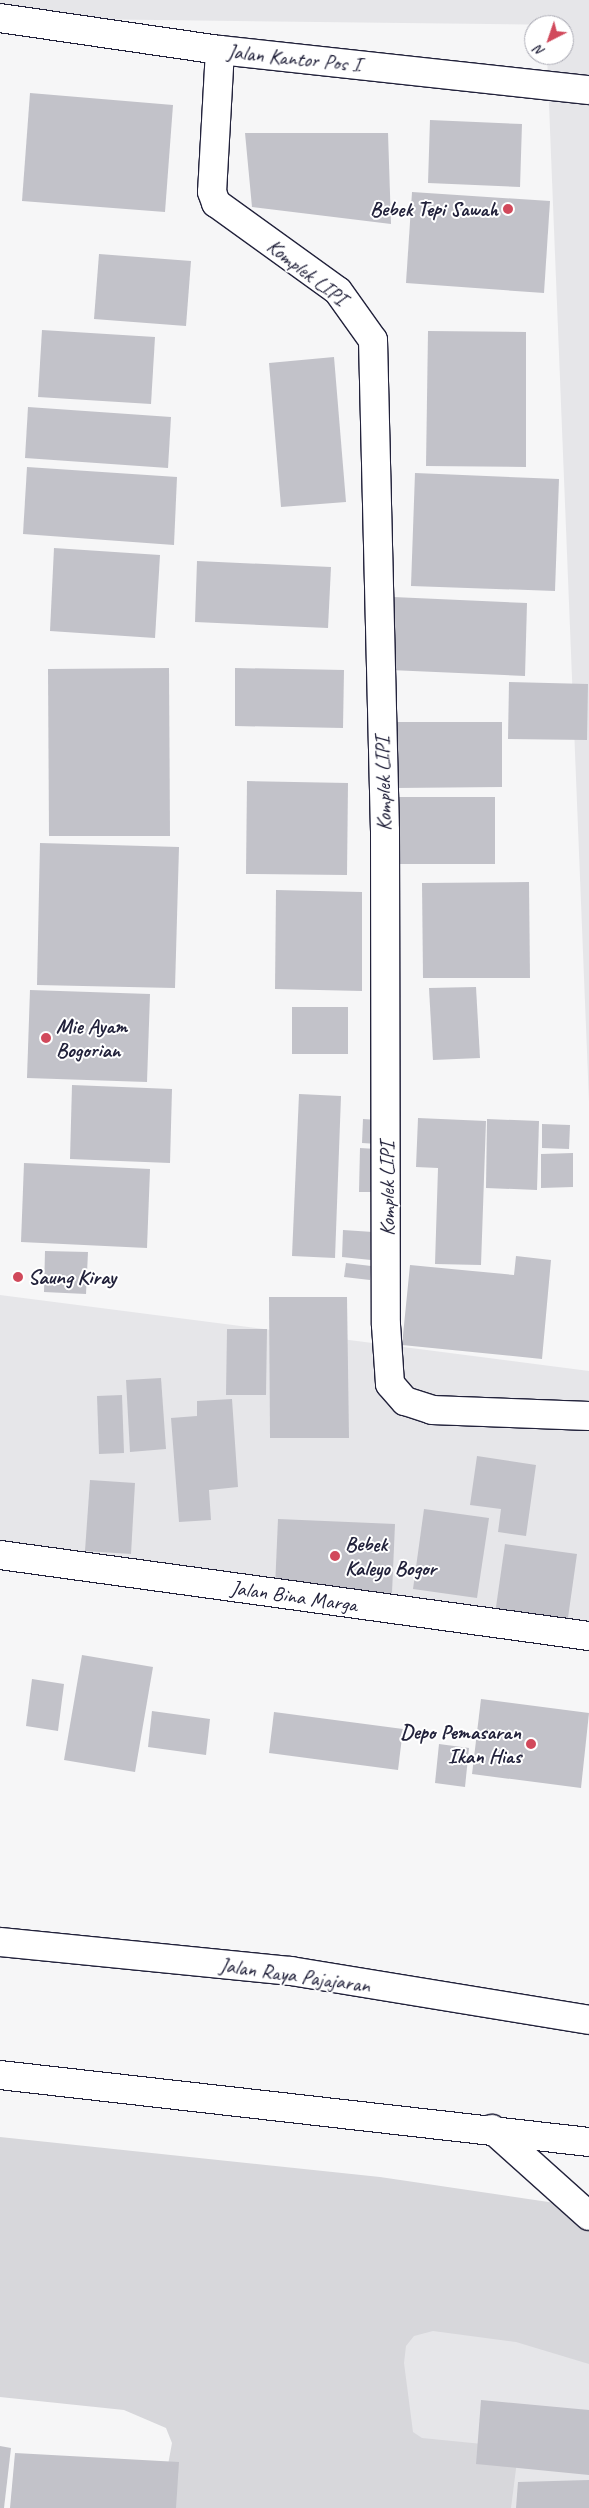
<!DOCTYPE html>
<html>
<head>
<meta charset="utf-8">
<style>
	body { margin:0 }
	#map { position:relative; width:589px; height:2508px; overflow:hidden; background:#f6f6f7; font-family:Caveat,sans-serif }
	div>[style] { position:absolute }
	[style*='--x'] { left:calc(var(--x)*1px); top:calc(var(--y)*1px); width:calc(var(--w)*1px); rotate:calc(var(--a)*1deg) }
	.built>* { inset:0; background:#e6e6e9 }
	.green>* { inset:0; background:#d7d7db }
	.building>* { inset:0; background:#c2c2c9 }
	.roads { filter:drop-shadow(1px 0 #22223b) drop-shadow(-1px 0 #22223b) drop-shadow(0 1px #22223b) drop-shadow(0 -1px #22223b) }
	.street>* { height:28px; margin:-14px; padding:0 14px; transform-origin:14px; border-radius:14px; background:#fff }
	.secondary>* { height:28px; margin:-14px; padding:0 14px; transform-origin:14px; border-radius:14px; background:#fff }
	.highway>* { height:28px; margin:-14px; padding:0 14px; transform-origin:14px; border-radius:14px; background:#fff }
	.dots>* { width:14px; height:14px; translate:-50% -50%; box-sizing:border-box; border:2px solid #fff; border-radius:50% }
	span { translate:-50% -50%; white-space:nowrap; text-align:center; line-height:1.15; -webkit-text-stroke:4px #fff; paint-order:stroke }
	.street-label { font-size:21px; color:#22223b }
	.poi-label { font-size:21px; color:#22223b; font-weight:700 }
	.right { translate:-100% -50%; text-align:right }
	.left { translate:0 -50%; text-align:left }
	.north { position:absolute; left:524px; top:15px; width:50px; height:50px; box-sizing:border-box; background:#fff; border:1px solid #a7a7b1; border-radius:50%; rotate:221deg; font-size:14px; font-weight:700; line-height:20px; text-align:center; color:#22223b }
	.north::after { content:''; display:block; margin:auto; width:18px; height:22px; background:#d1495b; clip-path:polygon(50% 0,100% 100%,50% 72%,0 100%) }
</style>
</head>
<body>
<div id="map">
	<div class="built">
		<div style="clip-path:polygon(0 0,589px 0,589px 1102px,547px 55px,564px 55px,564px 25px,0 18px)"></div>
		<div style="clip-path:polygon(0 1295px,589px 1371px,589px 1627px,0 1555px)"></div>
		<div style="clip-path:polygon(369px 2185px,589px 2208px,589px 2508px,328px 2508px)"></div>
	</div>
	<div class="green">
		<div style="clip-path:polygon(0 2137px,380px 2177px,589px 2208px,589px 2364px,516px 2342px,433px 2331px,414px 2336px,406px 2346px,404px 2363px,413px 2432px,422px 2438px,513px 2447px,518px 2453px,511px 2508px,160px 2508px,172px 2443px,166px 2428px,124px 2410px,0 2397px)"></div>
	</div>
	<div class="building">
		<div style="clip-path:polygon(30px 93px,173px 105px,165px 212px,22px 201px)"></div>
		<div style="clip-path:polygon(430px 120px,522px 124px,520px 187px,428px 183px)"></div>
		<div style="clip-path:polygon(245px 133px,388px 133px,391px 224px,252px 207px)"></div>
		<div style="clip-path:polygon(412px 192px,550px 201px,544px 293px,406px 283px)"></div>
		<div style="clip-path:polygon(99px 254px,191px 261px,186px 326px,94px 319px)"></div>
		<div style="clip-path:polygon(42px 330px,155px 337px,151px 404px,38px 397px)"></div>
		<div style="clip-path:polygon(428px 331px,526px 332px,526px 467px,426px 466px)"></div>
		<div style="clip-path:polygon(334px 357px,346px 502px,281px 507px,269px 363px)"></div>
		<div style="clip-path:polygon(28px 407px,171px 417px,168px 468px,25px 458px)"></div>
		<div style="clip-path:polygon(27px 467px,177px 477px,174px 545px,23px 534px)"></div>
		<div style="clip-path:polygon(415px 473px,559px 479px,555px 591px,411px 586px)"></div>
		<div style="clip-path:polygon(54px 548px,160px 555px,155px 638px,50px 631px)"></div>
		<div style="clip-path:polygon(197px 561px,331px 567px,328px 628px,195px 622px)"></div>
		<div style="clip-path:polygon(393px 597px,527px 603px,525px 676px,390px 670px)"></div>
		<div style="clip-path:polygon(169px 668px,170px 836px,49px 836px,48px 669px)"></div>
		<div style="clip-path:polygon(235px 668px,344px 670px,343px 728px,235px 726px)"></div>
		<div style="clip-path:polygon(509px 682px,588px 684px,587px 740px,508px 739px)"></div>
		<div style="clip-path:polygon(396px 722px,502px 722px,502px 787px,395px 788px)"></div>
		<div style="clip-path:polygon(247px 781px,348px 783px,347px 875px,246px 874px)"></div>
		<div style="clip-path:polygon(398px 797px,495px 797px,495px 864px,398px 864px)"></div>
		<div style="clip-path:polygon(40px 843px,179px 847px,175px 988px,37px 985px)"></div>
		<div style="clip-path:polygon(529px 882px,530px 978px,423px 978px,422px 883px)"></div>
		<div style="clip-path:polygon(276px 890px,362px 892px,362px 991px,275px 989px)"></div>
		<div style="clip-path:polygon(476px 987px,480px 1058px,433px 1060px,429px 988px)"></div>
		<div style="clip-path:polygon(30px 990px,150px 994px,147px 1082px,27px 1078px)"></div>
		<div style="clip-path:polygon(292px 1007px,348px 1007px,348px 1054px,292px 1054px)"></div>
		<div style="clip-path:polygon(72px 1085px,172px 1089px,170px 1163px,70px 1159px)"></div>
		<div style="clip-path:polygon(299px 1094px,341px 1096px,335px 1258px,292px 1256px)"></div>
		<div style="clip-path:polygon(418px 1118px,486px 1121px,481px 1265px,435px 1264px,438px 1168px,416px 1167px)"></div>
		<div style="clip-path:polygon(363px 1119px,378px 1120px,378px 1144px,362px 1143px)"></div>
		<div style="clip-path:polygon(487px 1119px,539px 1121px,537px 1190px,486px 1188px)"></div>
		<div style="clip-path:polygon(542px 1124px,570px 1125px,569px 1149px,542px 1148px)"></div>
		<div style="clip-path:polygon(360px 1148px,376px 1149px,375px 1192px,359px 1192px)"></div>
		<div style="clip-path:polygon(573px 1153px,573px 1187px,541px 1188px,541px 1154px)"></div>
		<div style="clip-path:polygon(24px 1163px,150px 1169px,147px 1248px,21px 1242px)"></div>
		<div style="clip-path:polygon(343px 1230px,373px 1232px,371px 1260px,342px 1257px)"></div>
		<div style="clip-path:polygon(45px 1251px,88px 1252px,86px 1294px,44px 1292px)"></div>
		<div style="clip-path:polygon(516px 1256px,551px 1260px,542px 1359px,402px 1345px,410px 1265px,514px 1275px)"></div>
		<div style="clip-path:polygon(346px 1263px,371px 1266px,370px 1280px,344px 1277px)"></div>
		<div style="clip-path:polygon(269px 1297px,347px 1297px,349px 1438px,270px 1438px)"></div>
		<div style="clip-path:polygon(227px 1329px,267px 1329px,266px 1395px,226px 1395px)"></div>
		<div style="clip-path:polygon(161px 1378px,166px 1449px,130px 1452px,126px 1380px)"></div>
		<div style="clip-path:polygon(122px 1395px,124px 1453px,99px 1454px,97px 1396px)"></div>
		<div style="clip-path:polygon(232px 1399px,238px 1487px,209px 1490px,211px 1520px,179px 1522px,171px 1418px,197px 1416px,197px 1401px)"></div>
		<div style="clip-path:polygon(477px 1456px,536px 1465px,526px 1536px,498px 1532px,501px 1509px,470px 1505px)"></div>
		<div style="clip-path:polygon(90px 1480px,135px 1483px,131px 1554px,85px 1551px)"></div>
		<div style="clip-path:polygon(424px 1509px,489px 1518px,477px 1598px,413px 1589px)"></div>
		<div style="clip-path:polygon(278px 1519px,395px 1524px,392px 1593px,275px 1588px)"></div>
		<div style="clip-path:polygon(505px 1544px,577px 1554px,566px 1632px,494px 1621px)"></div>
		<div style="clip-path:polygon(82px 1655px,153px 1667px,135px 1772px,64px 1760px)"></div>
		<div style="clip-path:polygon(32px 1679px,64px 1684px,58px 1731px,26px 1726px)"></div>
		<div style="clip-path:polygon(481px 1699px,589px 1713px,581px 1788px,472px 1774px)"></div>
		<div style="clip-path:polygon(152px 1711px,210px 1719px,206px 1755px,148px 1747px)"></div>
		<div style="clip-path:polygon(274px 1712px,403px 1729px,398px 1770px,269px 1753px)"></div>
		<div style="clip-path:polygon(439px 1744px,469px 1748px,465px 1787px,435px 1783px)"></div>
		<div style="clip-path:polygon(481px 2400px,589px 2410px,589px 2475px,476px 2464px)"></div>
		<div style="clip-path:polygon(0 2446px,11px 2448px,4px 2508px,0 2508px)"></div>
		<div style="clip-path:polygon(15px 2453px,179px 2462px,176px 2508px,10px 2508px)"></div>
		<div style="clip-path:polygon(589px 2480px,589px 2508px,516px 2508px,518px 2482px)"></div>
	</div>
	<div class="roads">
		<div class="street">
			<div style="--x:0;--y:18;--w:222;--a:8.3"></div>
			<div style="--x:220;--y:50;--w:371;--a:6.2"></div>
			<div style="--x:220;--y:50;--w:142;--a:93.2"></div>
			<div style="--x:212;--y:192;--w:12;--a:70"></div>
			<div style="--x:216;--y:203;--w:150;--a:35.8"></div>
			<div style="--x:338;--y:291;--w:60;--a:54.5"></div>
			<div style="--x:373;--y:340;--w:491;--a:88.6"></div>
			<div style="--x:385;--y:831;--w:494;--a:89.9"></div>
			<div style="--x:386;--y:1325;--w:59;--a:86.1"></div>
			<div style="--x:390;--y:1384;--w:23;--a:49"></div>
			<div style="--x:405;--y:1401;--w:28;--a:18"></div>
			<div style="--x:432;--y:1410;--w:157;--a:2.2"></div>
		</div>
		<div class="secondary">
			<div style="--x:0;--y:1555;--w:595;--a:7.83"></div>
			<div style="--x:492;--y:2129;--w:130;--a:41.9"></div>
		</div>
		<div class="highway">
			<div style="--x:0;--y:1942;--w:292;--a:5.7"></div>
			<div style="--x:291;--y:1971;--w:302;--a:9.3"></div>
			<div style="--x:0;--y:2075;--w:593;--a:6.49"></div>
		</div>
	</div>
	<div class="dots">
		<div style="left:508px;top:209px;background:#d1495b"></div>
		<div style="left:46px;top:1038px;background:#d1495b"></div>
		<div style="left:18px;top:1277px;background:#d1495b"></div>
		<div style="left:335px;top:1556px;background:#d1495b"></div>
		<div style="left:531px;top:1744px;background:#d1495b"></div>
	</div>
	<div class="street-label">
		<span style="left:294px;top:58px;rotate:6deg">Jalan Kantor Pos I</span>
		<span style="left:307px;top:272px;rotate:38deg">Komplek LIPI</span>
		<span style="left:383px;top:784px;rotate:-91deg">Komplek LIPI</span>
		<span style="left:387px;top:1189px;rotate:-90deg">Komplek LIPI</span>
		<span style="left:294px;top:1596px;rotate:8deg">Jalan Bina Marga</span>
		<span style="left:295px;top:1975px;rotate:8deg">Jalan Raya Pajajaran</span>
	</div>
	<div class="poi-label">
		<span class="right" style="left:498px;top:209px">Bebek Tepi Sawah</span>
		<span class="left" style="left:56px;top:1038px">Mie Ayam<br>Bogorian</span>
		<span class="left" style="left:28px;top:1277px">Saung Kiray</span>
		<span class="left" style="left:345px;top:1556px">Bebek<br>Kaleyo Bogor</span>
		<span class="right" style="left:521px;top:1744px">Depo Pemasaran<br>Ikan Hias</span>
	</div>
	<div class="north">N</div>
</div>
</body>
</html>
